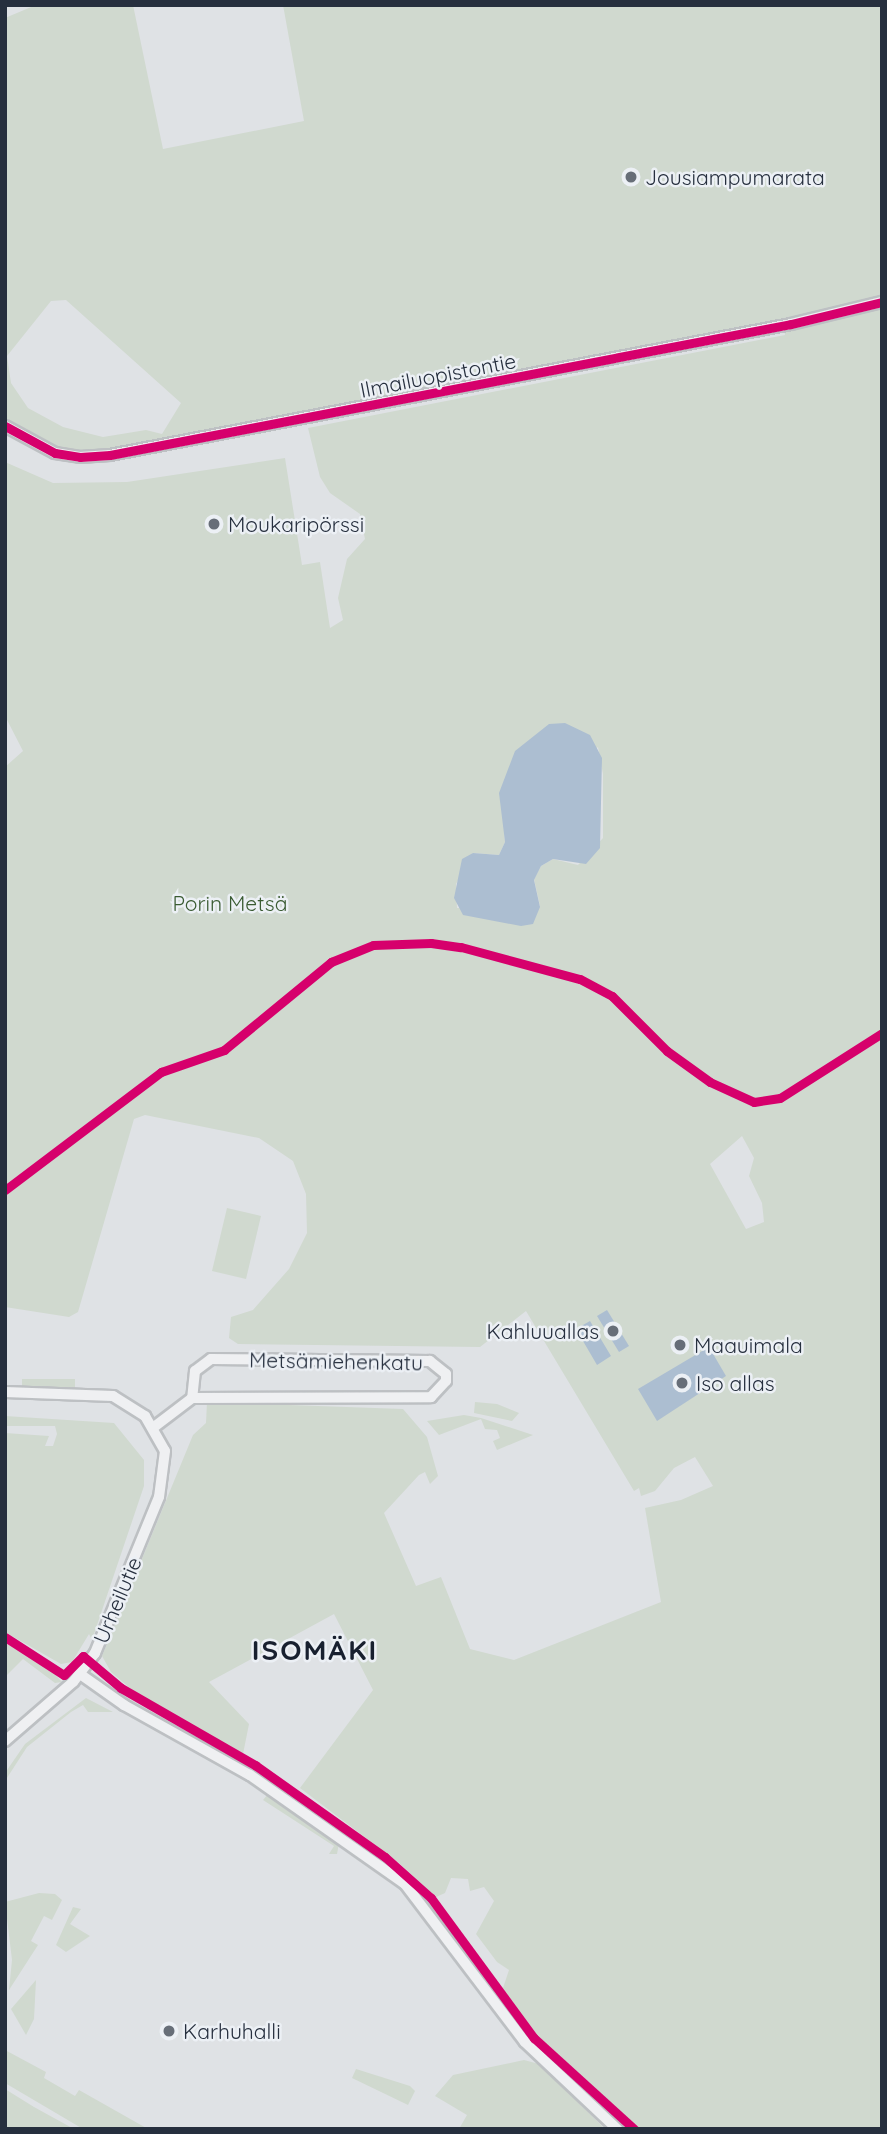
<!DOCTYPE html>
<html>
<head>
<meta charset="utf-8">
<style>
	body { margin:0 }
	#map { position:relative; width:887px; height:2134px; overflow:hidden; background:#dfe2e5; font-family:Quicksand,sans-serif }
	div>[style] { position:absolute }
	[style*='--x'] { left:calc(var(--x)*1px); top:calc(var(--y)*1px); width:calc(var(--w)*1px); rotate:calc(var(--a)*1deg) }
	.green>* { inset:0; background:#d0d9cf }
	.water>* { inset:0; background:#acbed1 }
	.roads { filter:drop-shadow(2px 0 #bdc0c3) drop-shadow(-2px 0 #bdc0c3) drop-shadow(0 2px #bdc0c3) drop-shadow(0 -2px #bdc0c3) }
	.minor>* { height:10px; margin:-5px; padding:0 5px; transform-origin:5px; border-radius:5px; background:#eff0f2 }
	.cycleway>* { height:9px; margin:-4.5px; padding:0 4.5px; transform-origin:4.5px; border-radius:4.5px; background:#d6006c }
	.dots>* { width:19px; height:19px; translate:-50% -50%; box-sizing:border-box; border:4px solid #ecf0f5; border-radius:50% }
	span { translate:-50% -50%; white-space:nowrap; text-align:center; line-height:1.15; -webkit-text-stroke:5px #ecf0f5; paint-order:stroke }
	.poi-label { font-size:21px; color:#262f3e }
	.left { translate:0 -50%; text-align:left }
	.right { translate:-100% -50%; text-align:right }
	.street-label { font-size:21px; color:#262f3e }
	.park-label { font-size:21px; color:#3a5b32 }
	.district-label { font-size:28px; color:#18202f; font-weight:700; letter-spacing:2px }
	.frame { position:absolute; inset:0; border:7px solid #262f3e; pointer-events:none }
</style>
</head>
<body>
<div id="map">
	<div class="green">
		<div style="clip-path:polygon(evenodd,36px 5px,133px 5px,163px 149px,304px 121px,283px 5px,882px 5px,882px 2129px,639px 2129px,541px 2040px,502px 1991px,509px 1970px,497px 1962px,476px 1934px,494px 1901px,484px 1887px,470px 1891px,468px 1879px,451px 1878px,445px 1893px,436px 1897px,399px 1863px,300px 1788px,373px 1690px,334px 1614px,209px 1682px,249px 1724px,243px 1754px,137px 1694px,111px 1672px,102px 1656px,193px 1435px,206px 1423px,207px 1402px,403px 1409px,427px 1437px,438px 1476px,430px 1484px,425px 1472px,419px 1475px,384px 1513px,416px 1586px,441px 1577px,470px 1649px,514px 1660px,661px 1602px,645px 1508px,681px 1500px,713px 1486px,695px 1457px,674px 1468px,655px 1491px,641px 1496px,639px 1488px,634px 1491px,526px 1311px,480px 1347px,238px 1344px,229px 1338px,231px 1317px,253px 1310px,289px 1269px,307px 1233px,306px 1194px,293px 1161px,259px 1138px,145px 1115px,134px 1119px,78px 1312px,69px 1317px,5px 1307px,5px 767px,23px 751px,5px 716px,5px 462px,53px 483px,127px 482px,285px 458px,302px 565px,320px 562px,330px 628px,343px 620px,338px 598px,347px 559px,365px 539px,360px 514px,330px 493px,320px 477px,308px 428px,785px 335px,784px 326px,107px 455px,55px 453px,5px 426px,5px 18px,36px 5px,66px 300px,181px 403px,162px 434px,146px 430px,103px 437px,63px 427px,28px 408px,11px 383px,7px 356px,51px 301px,66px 300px,36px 5px,598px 747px,603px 774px,603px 838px,578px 865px,553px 859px,541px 866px,534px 879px,540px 906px,457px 908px,456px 884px,473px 853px,499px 855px,505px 842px,504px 832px,598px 747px,36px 5px,742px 1136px,754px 1158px,749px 1176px,762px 1203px,764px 1222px,746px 1229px,710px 1164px,742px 1136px)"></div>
		<div style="clip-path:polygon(227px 1208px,261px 1216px,246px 1279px,212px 1271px)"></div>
		<div style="clip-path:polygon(22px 1379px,75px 1379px,75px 1389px,22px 1388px)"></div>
		<div style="clip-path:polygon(475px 1402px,497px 1404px,519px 1413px,512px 1421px,474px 1413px)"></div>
		<div style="clip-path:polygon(464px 1415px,481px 1418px,533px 1435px,497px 1450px,493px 1441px,500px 1438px,497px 1430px,485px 1429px,481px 1419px,439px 1435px,427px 1421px)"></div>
		<div style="clip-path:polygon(5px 1416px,114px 1423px,144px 1460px,144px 1486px,94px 1634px,91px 1638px,89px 1634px,72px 1662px,61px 1664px,5px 1632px,5px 1433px,49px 1436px,45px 1446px,53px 1446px,57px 1434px,55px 1426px,5px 1426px)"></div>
		<div style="clip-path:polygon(5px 1641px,47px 1666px,62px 1682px,55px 1683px,23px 1659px,5px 1677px)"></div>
		<div style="clip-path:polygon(86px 1698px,113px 1712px,88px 1712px,83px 1705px,71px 1712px,27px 1747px,5px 1781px,5px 1773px,25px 1744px)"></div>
		<div style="clip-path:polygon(268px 1794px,339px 1843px,337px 1854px,329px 1854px,334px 1846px,263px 1800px)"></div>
		<div style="clip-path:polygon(39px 1893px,55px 1894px,62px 1900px,52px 1920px,44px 1916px,31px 1941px,38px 1945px,9px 1990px,12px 1960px,5px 1902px)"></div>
		<div style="clip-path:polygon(73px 1907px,81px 1909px,70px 1924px,90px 1936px,66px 1952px,56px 1945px)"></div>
		<div style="clip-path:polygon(36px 1980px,34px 2019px,26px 2035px,11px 2009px)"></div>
		<div style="clip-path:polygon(5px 2050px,46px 2072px,44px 2078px,75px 2096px,79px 2090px,148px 2129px,83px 2129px,5px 2083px)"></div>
		<div style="clip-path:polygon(524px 2060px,539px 2064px,605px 2129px,459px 2129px,467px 2115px,435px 2096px,453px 2075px)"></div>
		<div style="clip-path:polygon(356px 2069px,410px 2086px,415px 2091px,408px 2105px,352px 2078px)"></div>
		<div style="clip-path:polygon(5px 2089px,34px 2107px,74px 2129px,5px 2129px)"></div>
	</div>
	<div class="water">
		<div style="clip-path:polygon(565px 723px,590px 735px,602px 758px,600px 848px,586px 864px,553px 859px,541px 866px,534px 880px,540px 907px,533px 924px,521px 926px,463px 915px,454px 898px,462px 859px,473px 853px,499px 855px,505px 842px,499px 793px,515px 751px,549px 724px)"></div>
		<div style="clip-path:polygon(607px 1310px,629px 1346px,619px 1352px,597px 1316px)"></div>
		<div style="clip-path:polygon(590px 1321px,611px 1356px,597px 1365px,576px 1329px)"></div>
		<div style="clip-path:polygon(709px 1347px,726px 1376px,657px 1421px,638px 1389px)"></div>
	</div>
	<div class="roads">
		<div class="minor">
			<div style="--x:5;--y:426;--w:57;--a:28.4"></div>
			<div style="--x:55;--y:453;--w:25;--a:9"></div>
			<div style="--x:80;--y:457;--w:30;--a:-4"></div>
			<div style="--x:110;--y:455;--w:693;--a:-10.89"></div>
			<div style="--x:791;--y:324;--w:94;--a:-13.6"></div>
			<div style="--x:5;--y:1392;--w:108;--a:2.1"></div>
			<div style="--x:113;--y:1396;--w:38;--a:32"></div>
			<div style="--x:145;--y:1416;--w:40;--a:60.3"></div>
			<div style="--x:165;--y:1451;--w:46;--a:97.4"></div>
			<div style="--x:159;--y:1497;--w:169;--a:112.3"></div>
			<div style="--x:95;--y:1653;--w:36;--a:127"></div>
			<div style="--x:73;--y:1682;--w:90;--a:139.1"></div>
			<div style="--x:154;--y:1427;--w:48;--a:-37.3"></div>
			<div style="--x:192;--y:1398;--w:239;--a:-0.2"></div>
			<div style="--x:431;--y:1397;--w:22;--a:-47"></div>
			<div style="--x:446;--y:1381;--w:7;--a:-90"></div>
			<div style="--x:446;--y:1374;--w:21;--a:-141"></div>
			<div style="--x:430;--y:1361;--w:219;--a:-179.5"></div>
			<div style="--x:211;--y:1359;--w:20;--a:143"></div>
			<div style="--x:195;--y:1371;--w:27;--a:96"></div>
			<div style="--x:80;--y:1674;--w:54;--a:35.2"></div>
			<div style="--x:124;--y:1705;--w:144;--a:29.1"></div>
			<div style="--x:250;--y:1775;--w:189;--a:35.1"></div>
			<div style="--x:405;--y:1884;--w:198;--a:52.8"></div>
			<div style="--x:525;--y:2042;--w:127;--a:43.4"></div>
		</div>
	</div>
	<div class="cycleway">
		<div style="--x:5;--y:426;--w:57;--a:28.4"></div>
		<div style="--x:55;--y:453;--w:25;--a:9"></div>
		<div style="--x:80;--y:457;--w:30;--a:-4"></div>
		<div style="--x:110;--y:455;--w:693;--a:-10.89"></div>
		<div style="--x:791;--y:324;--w:94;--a:-13.6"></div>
		<div style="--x:5;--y:1190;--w:196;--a:-37.1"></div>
		<div style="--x:161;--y:1072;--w:67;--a:-19.2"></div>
		<div style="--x:224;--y:1050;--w:139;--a:-39.4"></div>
		<div style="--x:331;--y:962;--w:45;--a:-22"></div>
		<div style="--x:373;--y:945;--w:58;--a:-2"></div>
		<div style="--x:431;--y:943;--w:30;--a:8"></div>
		<div style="--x:461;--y:947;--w:123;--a:15.1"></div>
		<div style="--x:580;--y:979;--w:36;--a:28"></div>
		<div style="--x:612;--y:996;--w:78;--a:45"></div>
		<div style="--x:667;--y:1051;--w:53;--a:35.8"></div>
		<div style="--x:710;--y:1082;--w:48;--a:24.4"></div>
		<div style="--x:754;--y:1102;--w:26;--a:-9"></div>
		<div style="--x:780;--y:1098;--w:121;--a:-32.5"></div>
		<div style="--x:5;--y:1637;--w:70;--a:32.8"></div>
		<div style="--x:64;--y:1675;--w:27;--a:-45"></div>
		<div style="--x:83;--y:1656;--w:50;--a:40.1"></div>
		<div style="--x:121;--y:1688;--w:155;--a:29.9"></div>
		<div style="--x:255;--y:1765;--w:159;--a:35.3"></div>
		<div style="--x:385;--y:1857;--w:62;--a:41.7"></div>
		<div style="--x:431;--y:1898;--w:174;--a:53.7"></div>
		<div style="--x:534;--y:2038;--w:135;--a:42.3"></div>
	</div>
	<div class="dots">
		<div style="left:631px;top:177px;background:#676e78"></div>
		<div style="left:214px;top:524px;background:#676e78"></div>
		<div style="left:613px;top:1331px;background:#676e78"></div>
		<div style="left:680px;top:1345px;background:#676e78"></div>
		<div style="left:682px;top:1383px;background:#676e78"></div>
		<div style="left:169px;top:2031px;background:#676e78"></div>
	</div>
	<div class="poi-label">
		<span class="left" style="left:645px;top:177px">Jousiampumarata</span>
		<span class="left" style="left:228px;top:524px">Moukaripörssi</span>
		<span class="right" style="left:599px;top:1331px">Kahluuallas</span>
		<span class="left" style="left:694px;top:1345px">Maauimala</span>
		<span class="left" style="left:696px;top:1383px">Iso allas</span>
		<span class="left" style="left:183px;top:2031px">Karhuhalli</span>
	</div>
	<div class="street-label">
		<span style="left:438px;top:375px;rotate:-11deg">Ilmailuopistontie</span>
		<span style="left:336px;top:1361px;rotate:1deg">Metsämiehenkatu</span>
		<span style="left:117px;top:1600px;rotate:-67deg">Urheilutie</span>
	</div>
	<div class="park-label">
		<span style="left:230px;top:903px">Porin Metsä</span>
	</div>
	<div class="district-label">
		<span style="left:315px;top:1650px">ISOMÄKI</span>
	</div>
	<div class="frame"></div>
</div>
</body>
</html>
